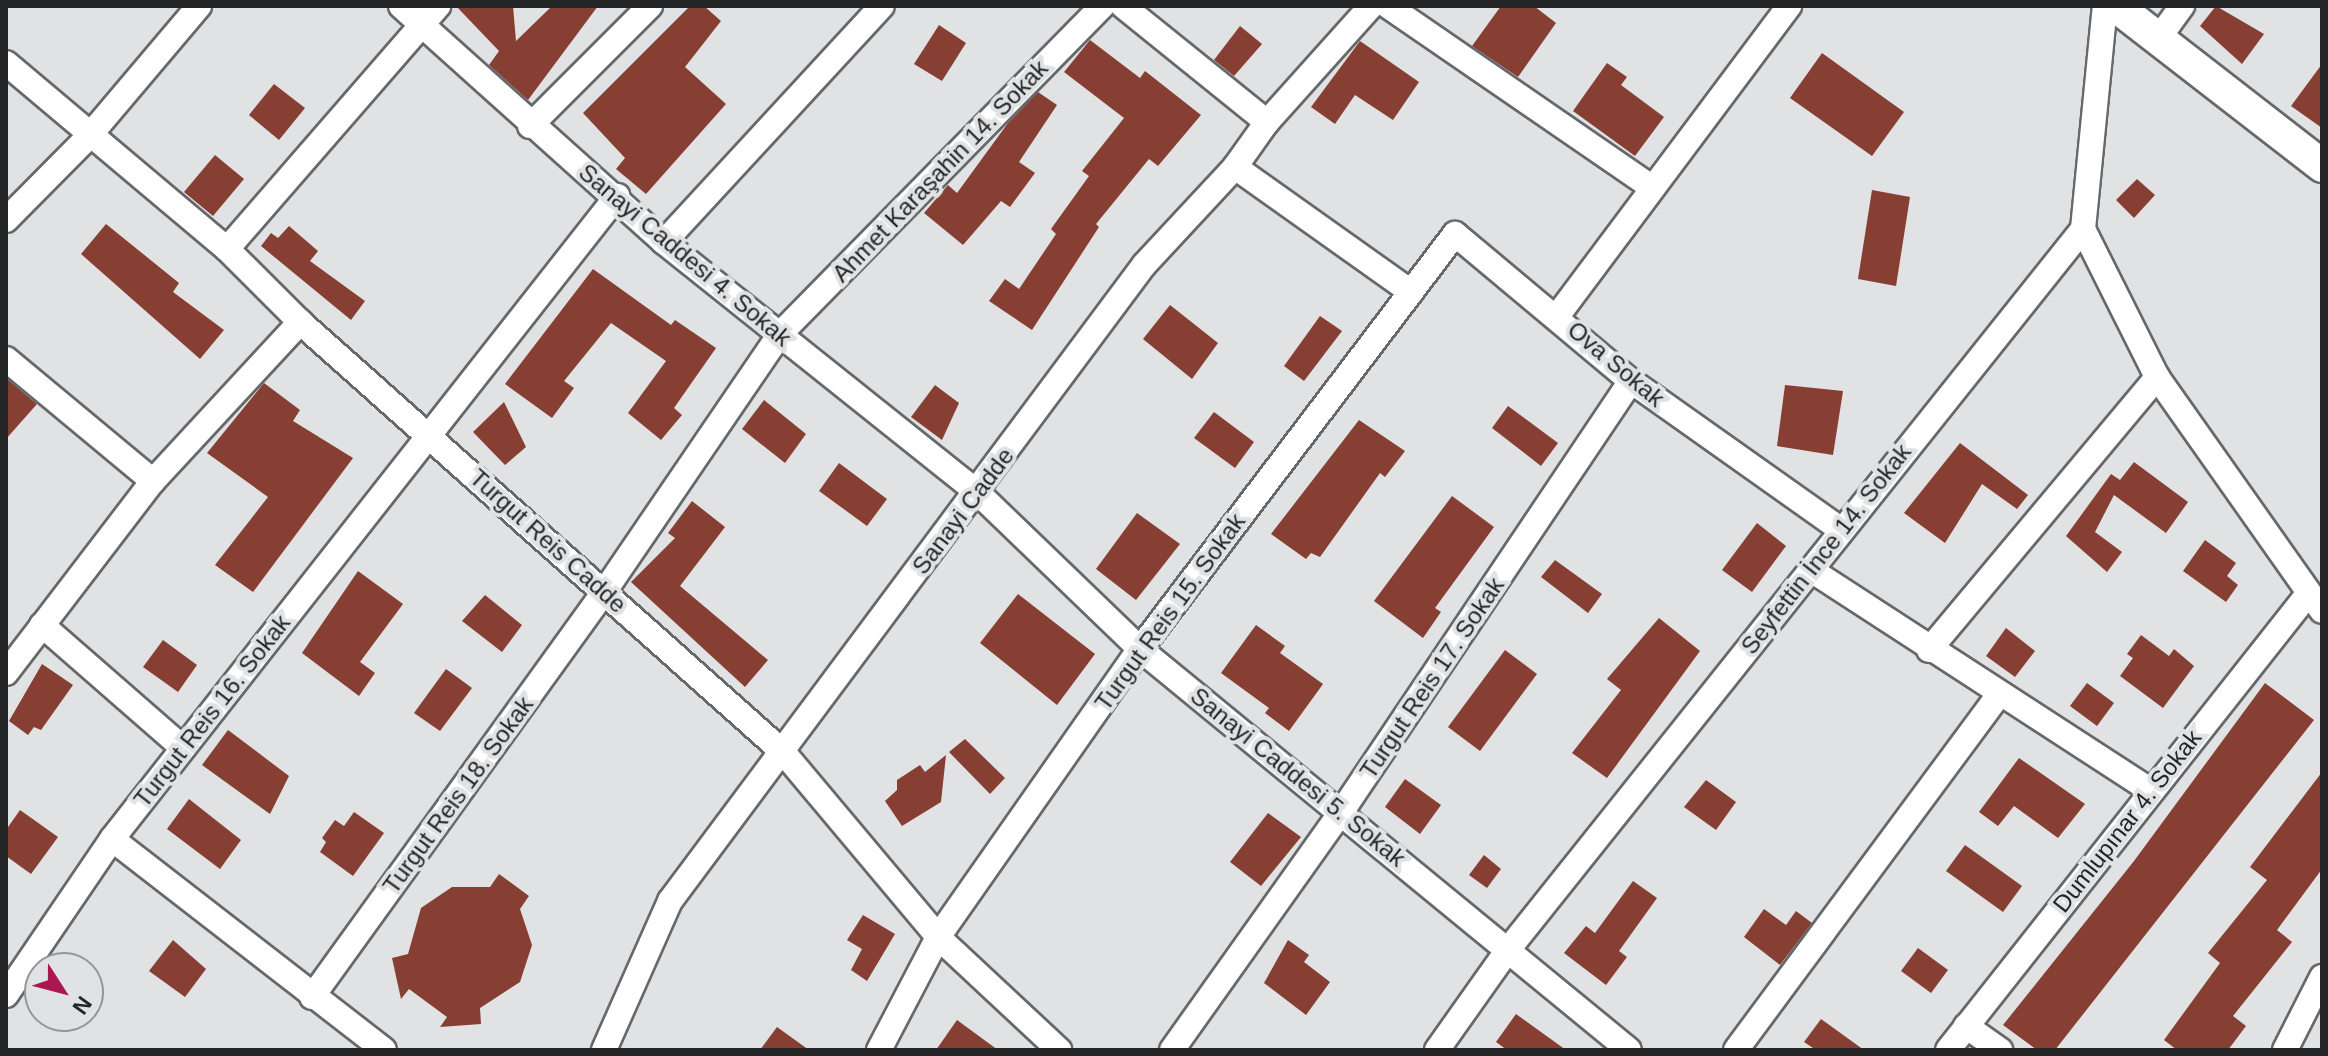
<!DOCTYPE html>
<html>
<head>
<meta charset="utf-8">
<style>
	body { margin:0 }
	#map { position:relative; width:2328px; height:1056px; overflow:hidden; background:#e0e2e4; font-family:Helvetica,sans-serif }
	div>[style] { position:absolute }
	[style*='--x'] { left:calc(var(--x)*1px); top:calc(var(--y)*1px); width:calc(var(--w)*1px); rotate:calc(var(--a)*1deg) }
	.building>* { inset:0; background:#863f32 }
	.roads { filter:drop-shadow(2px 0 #66686a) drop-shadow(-2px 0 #66686a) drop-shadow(0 2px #66686a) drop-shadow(0 -2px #66686a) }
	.minor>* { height:24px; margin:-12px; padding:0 12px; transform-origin:12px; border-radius:12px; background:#fff }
	.major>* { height:32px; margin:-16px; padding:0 16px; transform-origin:16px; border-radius:16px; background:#fff }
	span { translate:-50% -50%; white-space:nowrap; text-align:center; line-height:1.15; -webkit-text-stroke:8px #e0e2e4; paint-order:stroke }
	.street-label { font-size:24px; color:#242526 }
	.frame { position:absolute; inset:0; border:8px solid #242526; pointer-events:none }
	.north { position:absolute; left:24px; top:952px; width:80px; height:80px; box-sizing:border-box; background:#e0e2e4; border:2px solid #959698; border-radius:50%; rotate:126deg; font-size:22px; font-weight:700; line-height:32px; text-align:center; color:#242526 }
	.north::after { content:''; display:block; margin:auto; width:28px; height:36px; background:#a91851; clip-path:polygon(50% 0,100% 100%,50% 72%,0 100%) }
</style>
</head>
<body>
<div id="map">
	<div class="building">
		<div style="clip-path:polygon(456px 6px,513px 6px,516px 41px,552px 6px,598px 6px,528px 100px,489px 65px,499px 51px)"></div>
		<div style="clip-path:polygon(690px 6px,704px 6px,721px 21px,685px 67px,726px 104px,646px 194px,616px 169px,625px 158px,583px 113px)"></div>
		<div style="clip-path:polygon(1501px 6px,1534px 6px,1556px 23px,1518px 77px,1472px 46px)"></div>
		<div style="clip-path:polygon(2216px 6px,2264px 34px,2242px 64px,2200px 26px)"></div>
		<div style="clip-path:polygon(939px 25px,966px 43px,942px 81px,914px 64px)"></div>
		<div style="clip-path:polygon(1240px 26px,1262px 44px,1234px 76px,1214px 60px)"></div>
		<div style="clip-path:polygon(1090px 40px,1140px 78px,1145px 71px,1201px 115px,1158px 166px,1149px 159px,1096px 224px,1099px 227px,1032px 330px,989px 301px,1005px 279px,1019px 289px,1056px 234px,1051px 229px,1089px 176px,1082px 171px,1124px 118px,1064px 72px)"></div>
		<div style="clip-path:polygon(1360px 41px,1419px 82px,1393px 120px,1355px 95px,1335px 124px,1311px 107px)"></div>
		<div style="clip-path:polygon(1822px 53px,1904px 112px,1872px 156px,1790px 98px)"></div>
		<div style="clip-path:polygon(1607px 63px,1627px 77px,1621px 85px,1664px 117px,1635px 156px,1573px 111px)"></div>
		<div style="clip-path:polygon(2322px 64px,2322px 128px,2291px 106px)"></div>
		<div style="clip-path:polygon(274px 84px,305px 108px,279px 140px,249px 115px)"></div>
		<div style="clip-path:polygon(1038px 92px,1057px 105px,1019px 162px,1035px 173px,1010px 207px,1001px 201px,963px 245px,924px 213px,948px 185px,957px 193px,1008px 123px)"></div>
		<div style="clip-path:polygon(215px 155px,244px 179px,213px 216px,184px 192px)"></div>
		<div style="clip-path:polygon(2137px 179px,2155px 195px,2134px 218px,2116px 200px)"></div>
		<div style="clip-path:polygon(1872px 190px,1910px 197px,1896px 286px,1858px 279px)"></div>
		<div style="clip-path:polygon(106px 224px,179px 283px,173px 292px,224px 330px,200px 359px,81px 254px)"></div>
		<div style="clip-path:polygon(289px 226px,318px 251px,310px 261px,365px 301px,351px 320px,261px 246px,271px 233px,278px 238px)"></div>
		<div style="clip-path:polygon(593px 269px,671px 325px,675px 320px,716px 348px,674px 408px,682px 415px,661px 440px,628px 413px,666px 361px,611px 323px,564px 381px,574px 388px,552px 418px,505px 384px)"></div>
		<div style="clip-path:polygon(1170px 305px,1218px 343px,1192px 379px,1143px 339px)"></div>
		<div style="clip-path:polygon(1320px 316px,1342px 331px,1304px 381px,1284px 366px)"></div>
		<div style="clip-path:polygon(6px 378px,37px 404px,6px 439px)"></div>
		<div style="clip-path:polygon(264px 383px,300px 410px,293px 421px,353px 458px,253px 592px,215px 565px,268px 497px,207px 453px)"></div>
		<div style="clip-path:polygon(935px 385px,959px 403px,942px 440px,911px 417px)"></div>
		<div style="clip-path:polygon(1785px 385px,1843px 391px,1833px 455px,1777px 446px)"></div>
		<div style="clip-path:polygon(764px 400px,806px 434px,785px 463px,742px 429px)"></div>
		<div style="clip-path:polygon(504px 402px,526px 447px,505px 465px,473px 432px)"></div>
		<div style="clip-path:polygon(1508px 406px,1558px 443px,1541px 466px,1492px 428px)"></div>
		<div style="clip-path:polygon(1214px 412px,1254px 442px,1235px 468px,1194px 438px)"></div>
		<div style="clip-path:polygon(1359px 420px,1405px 451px,1385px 477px,1380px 473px,1320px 557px,1311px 553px,1306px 559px,1271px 534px)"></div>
		<div style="clip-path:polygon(1960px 443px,2028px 495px,2017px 509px,1982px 484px,1945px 543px,1904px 513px)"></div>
		<div style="clip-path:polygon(2134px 462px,2188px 502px,2166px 533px,2114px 495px,2095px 532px,2122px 552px,2107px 572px,2066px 536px,2111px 474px,2120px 480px)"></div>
		<div style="clip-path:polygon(839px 463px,887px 499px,867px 526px,819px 491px)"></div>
		<div style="clip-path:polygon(1452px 496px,1494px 527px,1435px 608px,1441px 612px,1423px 638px,1374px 601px)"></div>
		<div style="clip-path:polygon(692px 501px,725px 527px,680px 586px,768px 660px,745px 687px,631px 582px,675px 538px,668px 533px)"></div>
		<div style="clip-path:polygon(1137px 513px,1180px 544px,1136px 600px,1096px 569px)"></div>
		<div style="clip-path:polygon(1757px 523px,1786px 546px,1752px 592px,1722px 570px)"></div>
		<div style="clip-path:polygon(2205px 540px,2236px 563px,2227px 576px,2238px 585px,2226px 602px,2183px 571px)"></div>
		<div style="clip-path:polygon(1555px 560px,1602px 594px,1588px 613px,1541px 577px)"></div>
		<div style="clip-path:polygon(358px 571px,403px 604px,360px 662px,375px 673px,359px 696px,302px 653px)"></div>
		<div style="clip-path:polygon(1018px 594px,1095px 654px,1057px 705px,980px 643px)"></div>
		<div style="clip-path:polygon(485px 595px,522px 625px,502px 652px,462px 621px)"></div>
		<div style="clip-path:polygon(1659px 618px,1700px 651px,1607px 778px,1572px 753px,1621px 690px,1607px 679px)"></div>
		<div style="clip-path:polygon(1256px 625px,1285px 646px,1280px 653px,1323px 684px,1289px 731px,1265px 713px,1269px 708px,1221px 673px)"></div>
		<div style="clip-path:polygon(2006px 628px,2035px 651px,2015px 677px,1986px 656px)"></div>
		<div style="clip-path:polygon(2141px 635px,2169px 656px,2174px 649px,2194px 666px,2163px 708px,2120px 676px,2133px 658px,2127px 654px)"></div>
		<div style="clip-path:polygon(163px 640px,197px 665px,178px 692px,143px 667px)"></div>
		<div style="clip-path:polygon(1505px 650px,1537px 674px,1480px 751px,1448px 727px)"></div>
		<div style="clip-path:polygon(42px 664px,73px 685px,41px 730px,34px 727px,28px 735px,9px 721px)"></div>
		<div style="clip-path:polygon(446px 669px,472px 688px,440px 731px,414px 713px)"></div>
		<div style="clip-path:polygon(2087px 683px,2114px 703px,2097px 726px,2070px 706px)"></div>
		<div style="clip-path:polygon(2265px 683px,2314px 720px,2055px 1050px,2037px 1050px,2003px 1025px,2134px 861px)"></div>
		<div style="clip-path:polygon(228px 730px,289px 776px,270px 814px,202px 765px)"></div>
		<div style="clip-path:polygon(965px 739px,1005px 778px,990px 794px,949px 752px)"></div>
		<div style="clip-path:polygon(946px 755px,941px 802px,902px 826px,885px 801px,897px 790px,897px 780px,920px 765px,925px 772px)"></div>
		<div style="clip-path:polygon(2019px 758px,2085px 804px,2058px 838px,2014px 806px,1998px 826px,1979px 812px)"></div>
		<div style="clip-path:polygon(2322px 772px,2322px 869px,2277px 930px,2292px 942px,2233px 1016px,2246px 1026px,2228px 1050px,2177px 1050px,2164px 1040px,2220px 963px,2208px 953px,2267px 880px,2250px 867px)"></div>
		<div style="clip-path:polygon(1405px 779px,1441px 805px,1420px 834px,1385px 807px)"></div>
		<div style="clip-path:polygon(1706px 780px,1736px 802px,1716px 830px,1684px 807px)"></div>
		<div style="clip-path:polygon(189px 799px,241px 840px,220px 869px,167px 829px)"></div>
		<div style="clip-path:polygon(20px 810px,58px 837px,31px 874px,6px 856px,6px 830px)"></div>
		<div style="clip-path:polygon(354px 812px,384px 833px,353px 876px,320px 852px,326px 842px,322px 838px,335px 820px,344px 826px)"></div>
		<div style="clip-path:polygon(1268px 813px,1301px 837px,1261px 886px,1230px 862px)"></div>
		<div style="clip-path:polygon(1965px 845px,2022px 886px,2003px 912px,1946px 871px)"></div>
		<div style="clip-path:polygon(1484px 855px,1501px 869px,1487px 888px,1469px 875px)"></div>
		<div style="clip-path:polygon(499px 874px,529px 896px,520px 909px,532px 945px,520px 982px,480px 1008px,481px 1024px,440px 1027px,447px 1017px,409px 989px,401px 999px,392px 958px,408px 954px,421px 908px,452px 887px,490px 887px)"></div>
		<div style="clip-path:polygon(1633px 881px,1657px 898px,1619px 951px,1627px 957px,1606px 985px,1564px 953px,1586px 926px,1595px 933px)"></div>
		<div style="clip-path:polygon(1764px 909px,1786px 925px,1796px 911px,1812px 923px,1780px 965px,1744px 937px)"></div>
		<div style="clip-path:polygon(863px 915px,895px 934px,867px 981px,851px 970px,862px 949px,847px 940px)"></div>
		<div style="clip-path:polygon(173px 940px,206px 969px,185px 997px,149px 971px)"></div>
		<div style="clip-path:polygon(1288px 940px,1309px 955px,1304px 962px,1330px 982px,1306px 1015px,1264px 983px)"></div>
		<div style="clip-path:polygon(1918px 948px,1948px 970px,1931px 993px,1901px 971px)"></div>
		<div style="clip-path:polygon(1516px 1014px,1566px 1050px,1507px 1050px,1496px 1042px)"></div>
		<div style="clip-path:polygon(1821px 1019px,1864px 1050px,1816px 1050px,1804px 1042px)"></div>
		<div style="clip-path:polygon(957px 1020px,998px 1050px,936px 1050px)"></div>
		<div style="clip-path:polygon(777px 1027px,809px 1050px,760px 1050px)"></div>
	</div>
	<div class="roads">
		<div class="minor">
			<div style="--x:401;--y:6;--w:353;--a:41.9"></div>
			<div style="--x:664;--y:242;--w:402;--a:38.6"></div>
			<div style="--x:978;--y:493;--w:225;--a:43.9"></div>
			<div style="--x:1140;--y:649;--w:632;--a:39.35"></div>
			<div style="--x:1123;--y:6;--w:185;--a:38.9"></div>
			<div style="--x:1388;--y:6;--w:321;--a:34.5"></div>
			<div style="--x:2158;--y:39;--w:41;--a:-54"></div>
			<div style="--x:6;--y:63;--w:289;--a:40.1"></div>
			<div style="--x:227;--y:249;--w:103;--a:45"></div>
			<div style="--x:300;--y:322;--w:647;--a:41.68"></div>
			<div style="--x:783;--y:752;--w:241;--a:50"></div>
			<div style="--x:938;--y:937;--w:166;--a:43"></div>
			<div style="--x:530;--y:126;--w:170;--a:-45"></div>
			<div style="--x:1235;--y:167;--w:216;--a:35.4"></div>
			<div style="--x:6;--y:220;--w:120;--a:-45.3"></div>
			<div style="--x:90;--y:135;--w:169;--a:-49.8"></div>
			<div style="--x:2083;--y:229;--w:165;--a:63.4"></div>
			<div style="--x:2157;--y:377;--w:286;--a:54.8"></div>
			<div style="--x:664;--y:242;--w:321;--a:-47.3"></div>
			<div style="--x:227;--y:249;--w:322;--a:-49"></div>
			<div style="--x:1558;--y:315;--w:386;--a:-53.2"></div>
			<div style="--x:6;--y:359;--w:191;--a:39.7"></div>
			<div style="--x:1811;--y:570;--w:404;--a:33"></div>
			<div style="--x:42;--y:625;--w:187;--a:41.1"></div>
			<div style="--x:1929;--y:650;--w:356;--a:-50.1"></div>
			<div style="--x:6;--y:673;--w:242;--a:-52.6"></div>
			<div style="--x:153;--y:481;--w:217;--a:-47.2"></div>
			<div style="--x:112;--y:839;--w:344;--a:37.8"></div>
			<div style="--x:6;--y:995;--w:189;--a:-55.8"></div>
			<div style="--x:112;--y:839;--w:818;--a:-51.85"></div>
			<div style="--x:312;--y:997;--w:499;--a:-54.2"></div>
			<div style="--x:604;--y:592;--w:311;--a:-55.7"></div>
			<div style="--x:779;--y:335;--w:461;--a:-45.5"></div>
			<div style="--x:1966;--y:1026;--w:42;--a:35.2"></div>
			<div style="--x:604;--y:1050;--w:163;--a:-66.1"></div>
			<div style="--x:670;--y:901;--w:793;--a:-53.3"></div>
			<div style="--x:1144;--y:265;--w:134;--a:-47.1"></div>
			<div style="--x:1235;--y:167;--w:55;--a:-54.6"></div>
			<div style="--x:1267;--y:122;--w:156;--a:-48.1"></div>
			<div style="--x:879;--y:1050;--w:127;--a:-62.4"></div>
			<div style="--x:938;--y:937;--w:352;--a:-55"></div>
			<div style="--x:1140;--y:649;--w:521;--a:-52.8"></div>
			<div style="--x:1455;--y:234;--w:229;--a:39.9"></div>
			<div style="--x:1631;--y:381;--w:256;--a:35.3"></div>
			<div style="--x:1172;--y:1050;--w:293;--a:-54.6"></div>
			<div style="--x:1342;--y:811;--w:518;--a:-56.1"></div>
			<div style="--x:1437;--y:1050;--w:121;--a:-54.7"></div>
			<div style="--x:1507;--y:951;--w:924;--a:-51.42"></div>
			<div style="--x:2083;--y:229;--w:224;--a:-84.4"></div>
			<div style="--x:1736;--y:1050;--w:442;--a:-53.5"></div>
			<div style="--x:1948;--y:1050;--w:581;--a:-51.71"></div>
			<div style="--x:2285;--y:1050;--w:82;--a:-63.1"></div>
		</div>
		<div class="major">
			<div style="--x:2116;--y:6;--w:261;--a:37.8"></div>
		</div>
	</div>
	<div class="street-label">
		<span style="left:940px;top:171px;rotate:-46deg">Ahmet Karaşahin 14. Sokak</span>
		<span style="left:685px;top:255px;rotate:40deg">Sanayi Caddesi 4. Sokak</span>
		<span style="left:1616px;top:364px;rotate:40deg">Ova Sokak</span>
		<span style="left:963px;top:511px;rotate:-53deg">Sanayi Cadde</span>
		<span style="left:548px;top:541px;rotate:42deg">Turgut Reis Cadde</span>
		<span style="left:1826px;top:549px;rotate:-52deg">Seyfettin İnce 14. Sokak</span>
		<span style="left:1170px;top:612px;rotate:-54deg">Turgut Reis 15. Sokak</span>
		<span style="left:1432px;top:678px;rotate:-56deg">Turgut Reis 17. Sokak</span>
		<span style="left:212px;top:711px;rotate:-52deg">Turgut Reis 16. Sokak</span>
		<span style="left:1298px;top:777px;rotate:39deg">Sanayi Caddesi 5. Sokak</span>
		<span style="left:458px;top:795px;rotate:-54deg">Turgut Reis 18. Sokak</span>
		<span style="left:2127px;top:821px;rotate:-52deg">Dumlupınar 4. Sokak</span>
	</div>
	<div class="frame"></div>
	<div class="north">N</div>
</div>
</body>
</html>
